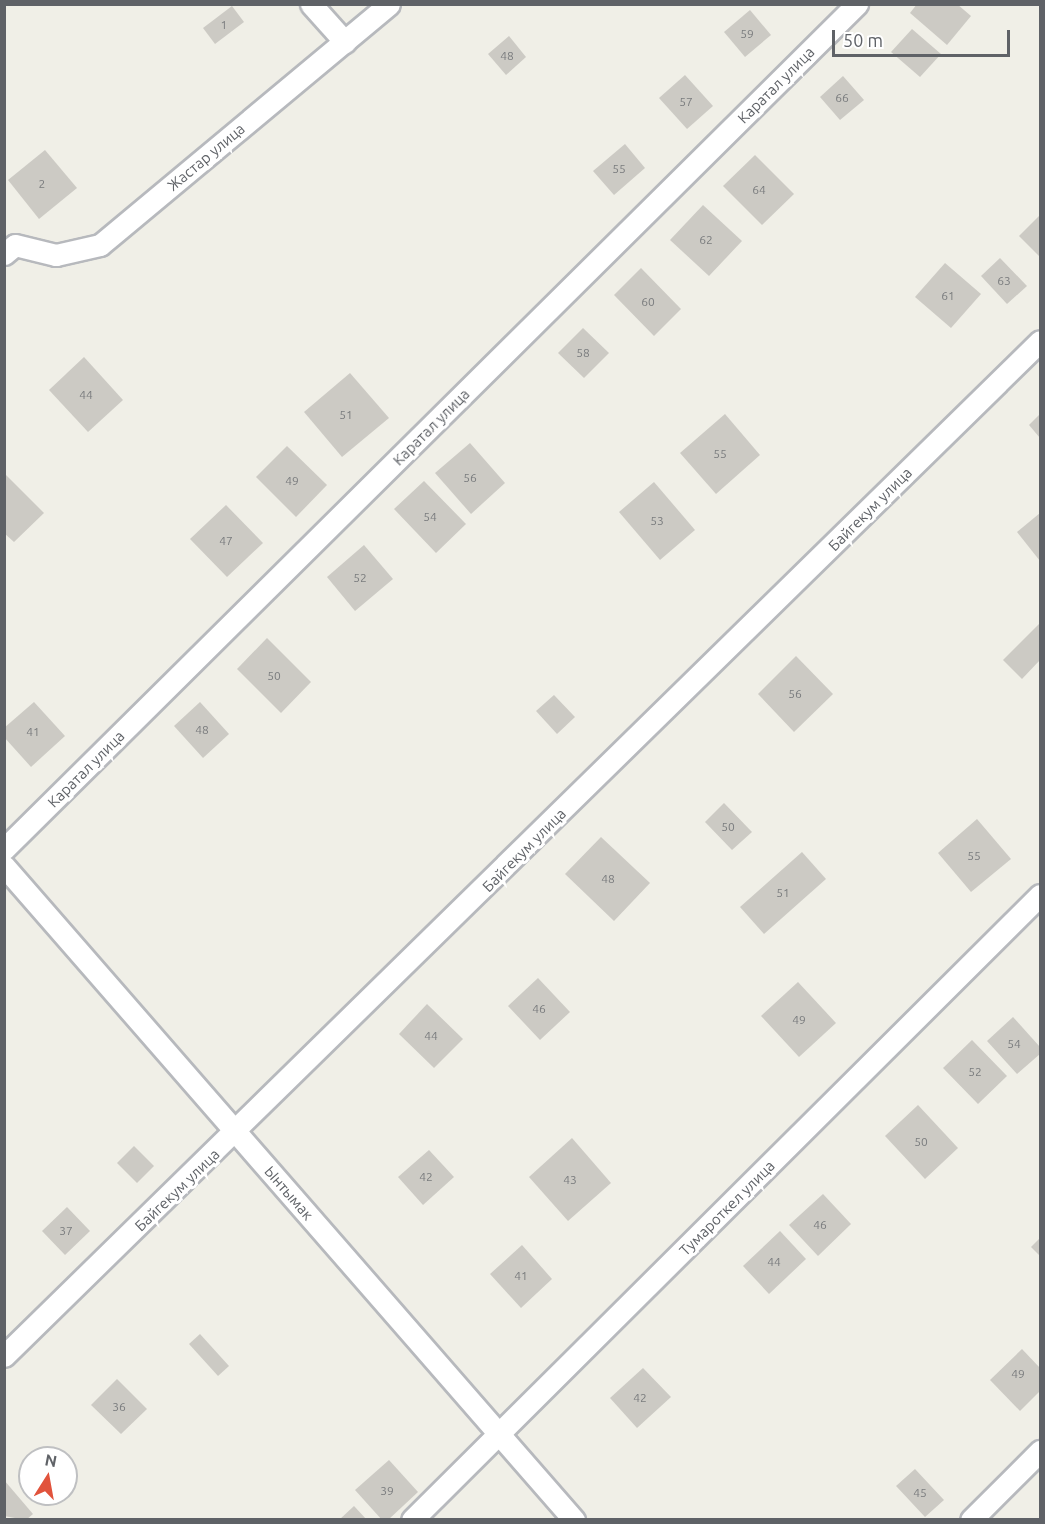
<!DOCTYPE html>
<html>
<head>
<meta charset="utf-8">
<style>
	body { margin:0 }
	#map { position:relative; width:1045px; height:1524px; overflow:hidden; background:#f0efe7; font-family:Ubuntu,sans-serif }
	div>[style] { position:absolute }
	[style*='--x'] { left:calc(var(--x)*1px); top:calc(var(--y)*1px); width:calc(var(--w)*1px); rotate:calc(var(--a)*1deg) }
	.building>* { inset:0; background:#cccac4 }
	.roads { filter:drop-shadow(2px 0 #b7b9bd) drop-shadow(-2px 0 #b7b9bd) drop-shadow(0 2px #b7b9bd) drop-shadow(0 -2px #b7b9bd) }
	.minor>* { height:21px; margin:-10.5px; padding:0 10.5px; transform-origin:10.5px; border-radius:10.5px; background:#fff }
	span { translate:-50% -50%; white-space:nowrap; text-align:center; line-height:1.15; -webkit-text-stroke:6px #fff; paint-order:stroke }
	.number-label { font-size:12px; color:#7a7c7e }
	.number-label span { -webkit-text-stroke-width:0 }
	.street-label { font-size:15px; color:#5f6267 }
	.frame { position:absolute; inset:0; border:6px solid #5f6267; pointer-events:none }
	.north { position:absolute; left:18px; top:1446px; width:60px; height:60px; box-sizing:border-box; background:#fff; border:2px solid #bfc0c2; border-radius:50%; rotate:11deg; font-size:16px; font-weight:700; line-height:24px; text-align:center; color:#5f6267 }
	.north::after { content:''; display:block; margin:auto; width:21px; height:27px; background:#e1533c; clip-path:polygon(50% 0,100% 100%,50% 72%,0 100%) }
	.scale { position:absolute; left:832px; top:30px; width:178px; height:27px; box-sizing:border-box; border:3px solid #5f6267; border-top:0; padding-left:8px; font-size:18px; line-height:21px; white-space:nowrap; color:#5f6267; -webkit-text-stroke:4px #fff; paint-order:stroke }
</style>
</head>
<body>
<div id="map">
	<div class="building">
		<div style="clip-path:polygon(917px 4px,957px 4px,971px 16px,947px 45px,910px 13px)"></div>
		<div style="clip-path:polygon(232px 6px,244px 22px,215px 44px,203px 28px)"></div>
		<div style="clip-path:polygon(750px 10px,771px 35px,745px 57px,724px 32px)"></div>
		<div style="clip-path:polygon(912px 29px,941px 54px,920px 77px,891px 52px)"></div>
		<div style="clip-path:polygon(509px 36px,526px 57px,506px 75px,488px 54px)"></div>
		<div style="clip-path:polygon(685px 75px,713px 106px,687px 129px,659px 98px)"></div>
		<div style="clip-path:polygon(843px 76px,864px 100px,840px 120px,820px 97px)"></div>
		<div style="clip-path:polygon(625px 144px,645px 168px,614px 195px,593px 171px)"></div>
		<div style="clip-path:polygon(45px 150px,77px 188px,39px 219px,8px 180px)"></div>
		<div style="clip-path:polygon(755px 155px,794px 194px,762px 225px,723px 186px)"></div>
		<div style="clip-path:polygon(703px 205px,742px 241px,709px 276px,670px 240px)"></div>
		<div style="clip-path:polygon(1040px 215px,1040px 257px,1019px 236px)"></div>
		<div style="clip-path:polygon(1000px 258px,1027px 286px,1007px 304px,981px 276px)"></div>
		<div style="clip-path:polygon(945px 263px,981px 294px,951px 328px,915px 297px)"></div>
		<div style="clip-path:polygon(641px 268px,681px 309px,654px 336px,614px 295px)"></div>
		<div style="clip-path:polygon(583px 328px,609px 353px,584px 378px,558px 353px)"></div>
		<div style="clip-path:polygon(84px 357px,123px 400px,88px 432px,49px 390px)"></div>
		<div style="clip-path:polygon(350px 373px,389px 418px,342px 457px,304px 412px)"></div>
		<div style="clip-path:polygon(725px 414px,760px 455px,716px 494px,680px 453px)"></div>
		<div style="clip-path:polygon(1040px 414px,1040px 438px,1029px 425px)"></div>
		<div style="clip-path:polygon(470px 443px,505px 483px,471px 514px,435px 473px)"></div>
		<div style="clip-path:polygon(287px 446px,327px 485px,296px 517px,256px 477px)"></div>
		<div style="clip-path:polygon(4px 473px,44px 513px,14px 542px,4px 533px)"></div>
		<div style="clip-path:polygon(424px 481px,466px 524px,436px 553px,394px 509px)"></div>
		<div style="clip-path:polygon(654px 482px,695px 530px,660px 560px,619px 512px)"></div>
		<div style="clip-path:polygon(226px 505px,263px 543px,227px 577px,190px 539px)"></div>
		<div style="clip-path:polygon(1040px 513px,1040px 561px,1017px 532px)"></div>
		<div style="clip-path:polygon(364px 545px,393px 579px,355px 611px,327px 577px)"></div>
		<div style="clip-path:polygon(1040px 623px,1040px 660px,1022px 679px,1003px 660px)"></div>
		<div style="clip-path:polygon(267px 638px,311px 682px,281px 713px,237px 669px)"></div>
		<div style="clip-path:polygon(796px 656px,833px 694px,794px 732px,758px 694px)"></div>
		<div style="clip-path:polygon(554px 695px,575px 717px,557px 734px,536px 711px)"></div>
		<div style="clip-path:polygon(34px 702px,65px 736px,31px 767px,4px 737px,4px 728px)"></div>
		<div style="clip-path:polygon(200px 702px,229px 734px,203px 758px,174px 726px)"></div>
		<div style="clip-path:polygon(724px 803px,752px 832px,732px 850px,705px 822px)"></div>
		<div style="clip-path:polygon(977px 819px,1011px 859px,971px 892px,938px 853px)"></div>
		<div style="clip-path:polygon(601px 837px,650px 883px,614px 921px,565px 874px)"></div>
		<div style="clip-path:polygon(802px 852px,826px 879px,764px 934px,740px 907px)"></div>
		<div style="clip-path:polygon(538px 978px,570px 1012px,540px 1040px,508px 1006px)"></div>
		<div style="clip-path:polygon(798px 982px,836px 1023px,799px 1057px,761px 1016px)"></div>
		<div style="clip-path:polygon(427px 1004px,463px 1039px,434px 1068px,399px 1034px)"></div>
		<div style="clip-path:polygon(1013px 1017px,1040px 1047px,1040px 1054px,1017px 1074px,987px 1041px)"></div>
		<div style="clip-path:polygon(972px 1040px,1007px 1076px,978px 1104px,943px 1068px)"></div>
		<div style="clip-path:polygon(918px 1105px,958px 1148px,925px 1179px,885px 1136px)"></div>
		<div style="clip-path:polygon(572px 1138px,611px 1183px,568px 1221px,529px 1177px)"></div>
		<div style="clip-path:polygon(134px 1146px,154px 1166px,137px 1183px,117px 1163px)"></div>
		<div style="clip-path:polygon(429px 1150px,454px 1177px,423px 1205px,398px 1177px)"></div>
		<div style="clip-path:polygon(823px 1194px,851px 1224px,818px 1256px,789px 1225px)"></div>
		<div style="clip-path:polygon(67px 1207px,90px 1231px,65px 1255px,42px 1231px)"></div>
		<div style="clip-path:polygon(780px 1231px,806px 1259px,769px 1294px,743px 1266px)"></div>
		<div style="clip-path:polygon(1040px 1238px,1040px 1256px,1031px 1247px)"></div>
		<div style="clip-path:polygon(522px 1245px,552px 1279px,521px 1308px,490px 1274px)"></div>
		<div style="clip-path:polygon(200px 1334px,229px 1366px,218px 1376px,189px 1344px)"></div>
		<div style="clip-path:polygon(1022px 1349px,1040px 1368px,1040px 1391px,1020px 1411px,990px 1380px)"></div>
		<div style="clip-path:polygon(643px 1368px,671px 1397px,637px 1428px,610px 1398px)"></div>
		<div style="clip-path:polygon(117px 1379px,147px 1409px,121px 1434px,91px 1405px)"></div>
		<div style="clip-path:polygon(389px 1460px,418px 1492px,388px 1520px,382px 1520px,355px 1490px)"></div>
		<div style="clip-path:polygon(915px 1469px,944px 1500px,925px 1517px,896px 1486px)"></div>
		<div style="clip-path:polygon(4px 1480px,33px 1514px,26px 1520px,4px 1516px)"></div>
		<div style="clip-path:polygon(354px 1506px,367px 1520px,339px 1520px)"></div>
	</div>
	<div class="roads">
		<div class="minor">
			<div style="--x:311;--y:4;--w:51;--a:48.2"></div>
			<div style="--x:4;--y:254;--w:14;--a:-39"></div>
			<div style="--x:15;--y:245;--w:42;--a:13.7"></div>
			<div style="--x:56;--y:255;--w:45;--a:-12.8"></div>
			<div style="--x:100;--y:245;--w:376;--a:-39.8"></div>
			<div style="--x:4;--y:849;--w:1201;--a:-44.73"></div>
			<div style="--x:4;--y:866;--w:868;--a:48.93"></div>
			<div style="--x:4;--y:1356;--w:1450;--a:-44.41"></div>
			<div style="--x:412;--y:1520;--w:886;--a:-44.86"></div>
			<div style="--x:971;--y:1520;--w:98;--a:-45"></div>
		</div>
	</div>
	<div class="number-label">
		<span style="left:224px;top:25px">1</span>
		<span style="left:747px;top:34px">59</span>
		<span style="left:507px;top:56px">48</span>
		<span style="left:842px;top:98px">66</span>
		<span style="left:686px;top:102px">57</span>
		<span style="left:619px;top:169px">55</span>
		<span style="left:42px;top:184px">2</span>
		<span style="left:759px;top:190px">64</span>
		<span style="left:706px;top:240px">62</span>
		<span style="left:1004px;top:281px">63</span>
		<span style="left:948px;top:296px">61</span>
		<span style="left:648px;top:302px">60</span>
		<span style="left:583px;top:353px">58</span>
		<span style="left:86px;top:395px">44</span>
		<span style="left:346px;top:415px">51</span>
		<span style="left:720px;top:454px">55</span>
		<span style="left:470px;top:478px">56</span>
		<span style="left:292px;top:481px">49</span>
		<span style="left:430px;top:517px">54</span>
		<span style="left:657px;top:521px">53</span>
		<span style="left:226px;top:541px">47</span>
		<span style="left:360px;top:578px">52</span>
		<span style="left:274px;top:676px">50</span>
		<span style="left:795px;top:694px">56</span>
		<span style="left:202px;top:730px">48</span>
		<span style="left:33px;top:732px">41</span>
		<span style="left:728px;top:827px">50</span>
		<span style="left:974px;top:856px">55</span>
		<span style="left:608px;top:879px">48</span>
		<span style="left:783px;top:893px">51</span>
		<span style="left:539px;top:1009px">46</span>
		<span style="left:799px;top:1020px">49</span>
		<span style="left:431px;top:1036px">44</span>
		<span style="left:1014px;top:1044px">54</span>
		<span style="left:975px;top:1072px">52</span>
		<span style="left:921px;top:1142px">50</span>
		<span style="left:426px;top:1177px">42</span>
		<span style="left:570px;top:1180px">43</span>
		<span style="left:820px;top:1225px">46</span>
		<span style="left:66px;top:1231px">37</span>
		<span style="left:774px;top:1262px">44</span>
		<span style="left:521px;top:1276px">41</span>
		<span style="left:1018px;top:1374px">49</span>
		<span style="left:640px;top:1398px">42</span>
		<span style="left:119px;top:1407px">36</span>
		<span style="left:387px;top:1491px">39</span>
		<span style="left:920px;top:1493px">45</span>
	</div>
	<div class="street-label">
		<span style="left:776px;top:85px;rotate:-45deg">Каратал улица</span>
		<span style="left:206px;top:157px;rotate:-40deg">Жастар улица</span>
		<span style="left:431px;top:427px;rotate:-45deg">Каратал улица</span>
		<span style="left:870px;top:509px;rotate:-45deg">Байгекум улица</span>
		<span style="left:86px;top:769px;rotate:-45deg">Каратал улица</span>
		<span style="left:524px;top:850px;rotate:-45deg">Байгекум улица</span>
		<span style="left:177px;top:1190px;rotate:-44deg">Байгекум улица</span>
		<span style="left:289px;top:1193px;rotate:49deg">Ынтымак</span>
		<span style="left:727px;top:1208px;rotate:-45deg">Тумароткел улица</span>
	</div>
	<div class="frame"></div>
	<div class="north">N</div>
	<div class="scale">50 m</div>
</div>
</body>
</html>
